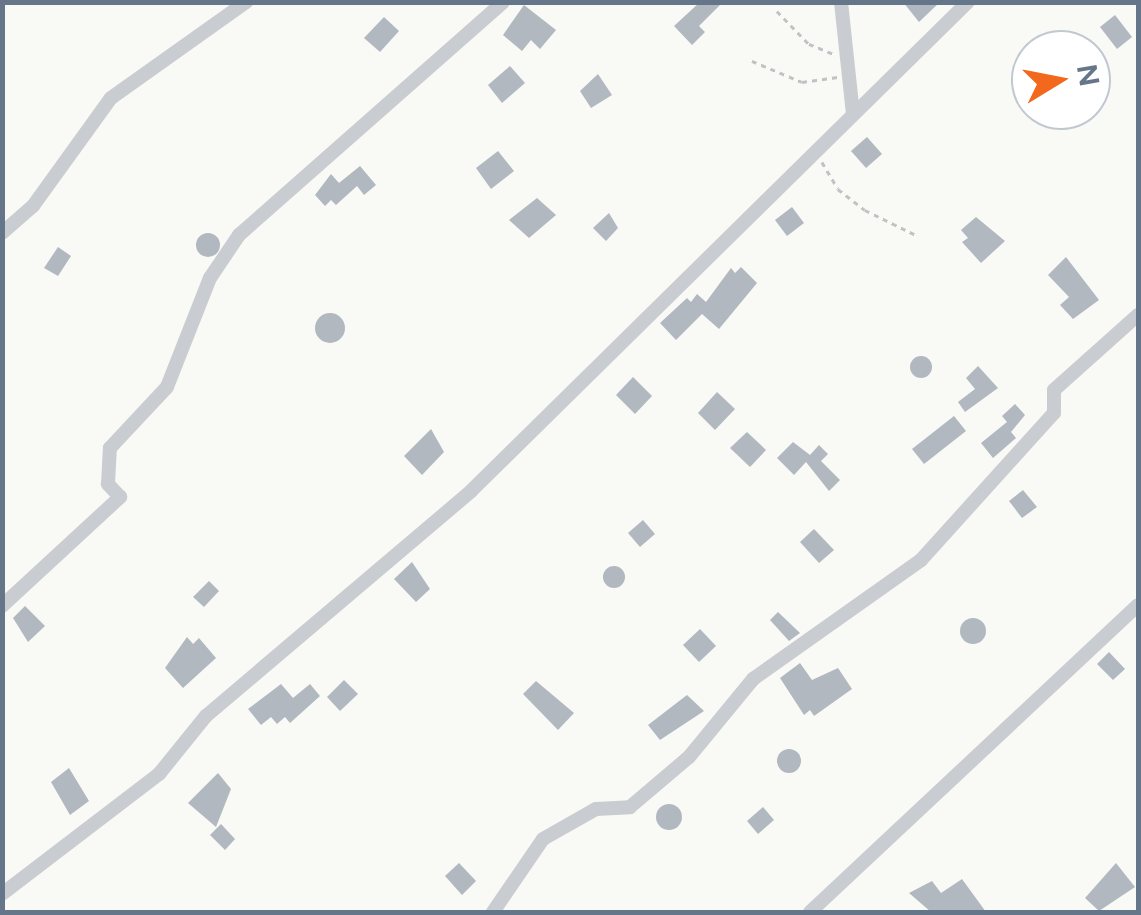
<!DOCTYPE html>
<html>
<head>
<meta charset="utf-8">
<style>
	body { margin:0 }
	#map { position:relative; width:1141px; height:915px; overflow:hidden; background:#f9f9f6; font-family:Figtree,sans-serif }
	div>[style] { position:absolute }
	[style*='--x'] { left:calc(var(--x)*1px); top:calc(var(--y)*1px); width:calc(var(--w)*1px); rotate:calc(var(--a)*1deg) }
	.building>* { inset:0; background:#b1b8c0 }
	.round { border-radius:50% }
	.path>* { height:2.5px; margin-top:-1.25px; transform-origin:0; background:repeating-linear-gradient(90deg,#c0c2c5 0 5px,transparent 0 10px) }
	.minor>* { height:14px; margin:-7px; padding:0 7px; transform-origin:7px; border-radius:7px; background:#c9ccd0 }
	span { translate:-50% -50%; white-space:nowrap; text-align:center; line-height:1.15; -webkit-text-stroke:10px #fff; paint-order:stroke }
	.frame { position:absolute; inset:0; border:5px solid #65758a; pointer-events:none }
	.north { position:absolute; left:1011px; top:30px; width:100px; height:100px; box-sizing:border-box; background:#fff; border:2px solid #c1c8d0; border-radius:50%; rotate:80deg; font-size:28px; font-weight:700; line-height:40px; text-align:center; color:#65758a }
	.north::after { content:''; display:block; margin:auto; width:35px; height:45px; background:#f2681d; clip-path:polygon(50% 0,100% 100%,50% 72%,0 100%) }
</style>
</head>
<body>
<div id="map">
	<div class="building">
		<div style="clip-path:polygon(700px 2px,723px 2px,699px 26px,705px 32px,692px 45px,674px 26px)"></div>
		<div style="clip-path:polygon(903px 2px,940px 2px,919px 22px)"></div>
		<div style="clip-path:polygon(524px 5px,556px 30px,540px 49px,531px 40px,522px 51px,503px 35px)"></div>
		<div style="clip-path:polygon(1115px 15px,1132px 37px,1117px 49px,1100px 27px)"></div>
		<div style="clip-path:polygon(384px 17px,399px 31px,380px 52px,364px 38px)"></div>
		<div style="clip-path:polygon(510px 66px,525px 83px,502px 103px,488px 85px)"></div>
		<div style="clip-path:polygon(598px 74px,612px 95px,591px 108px,580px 91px)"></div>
		<div style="clip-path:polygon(867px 137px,882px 154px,866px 168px,851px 151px)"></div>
		<div style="clip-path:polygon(498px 151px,514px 171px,491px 189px,476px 168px)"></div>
		<div style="clip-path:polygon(360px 166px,376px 185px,364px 195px,357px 186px,336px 205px,331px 200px,325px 206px,315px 195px,331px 174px,339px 183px)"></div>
		<div style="clip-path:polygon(537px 198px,556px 215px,529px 238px,509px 220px)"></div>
		<div style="clip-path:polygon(792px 207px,804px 223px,787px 236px,775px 220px)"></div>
		<div style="clip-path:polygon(609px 213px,618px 228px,606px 241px,593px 228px)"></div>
		<div style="clip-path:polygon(976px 217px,1005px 241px,981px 263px,962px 242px,968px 238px,961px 230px)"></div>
		<div class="round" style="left:196px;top:233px;width:24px;height:24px"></div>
		<div style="clip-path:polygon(58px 247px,71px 256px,58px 276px,44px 268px)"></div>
		<div style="clip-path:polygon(1066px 257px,1099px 300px,1073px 319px,1060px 305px,1069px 297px,1048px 275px)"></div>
		<div style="clip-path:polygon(741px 267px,757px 283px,719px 329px,702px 314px,676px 340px,660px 323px,687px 298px,691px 302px,697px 294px,706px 302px,731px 268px,735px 273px)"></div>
		<div class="round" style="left:315px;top:313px;width:30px;height:30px"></div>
		<div class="round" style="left:910px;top:356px;width:22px;height:22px"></div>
		<div style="clip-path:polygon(978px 366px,998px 388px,965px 412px,958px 402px,975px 389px,966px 378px)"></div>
		<div style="clip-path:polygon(633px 377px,652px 396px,635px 414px,616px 395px)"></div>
		<div style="clip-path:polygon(717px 392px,735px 409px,715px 430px,698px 413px)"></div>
		<div style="clip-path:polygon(1015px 404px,1025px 415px,1011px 432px,1016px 438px,993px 458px,981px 443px,1007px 422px,1002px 416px)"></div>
		<div style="clip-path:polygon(954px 416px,966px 431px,924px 464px,912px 449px)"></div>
		<div style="clip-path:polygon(431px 429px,444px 452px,422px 475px,404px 456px)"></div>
		<div style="clip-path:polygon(747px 432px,766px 450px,750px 467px,730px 448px)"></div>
		<div style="clip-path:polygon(793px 442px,810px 455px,819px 445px,828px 454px,821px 461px,840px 480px,829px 491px,806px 462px,794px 475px,777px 458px)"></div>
		<div style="clip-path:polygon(1023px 490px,1037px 507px,1022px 518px,1009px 501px)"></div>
		<div style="clip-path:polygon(643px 520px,655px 534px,640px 547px,628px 533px)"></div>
		<div style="clip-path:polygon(814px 529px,834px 550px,819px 563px,800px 542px)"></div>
		<div style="clip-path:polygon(412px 562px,430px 589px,416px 602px,394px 579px)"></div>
		<div class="round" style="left:603px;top:566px;width:22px;height:22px"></div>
		<div style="clip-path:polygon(209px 581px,219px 591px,204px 607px,193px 597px)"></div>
		<div style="clip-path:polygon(25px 606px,45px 626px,28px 642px,13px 618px)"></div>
		<div style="clip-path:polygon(778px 612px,800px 633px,789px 641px,770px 620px)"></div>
		<div class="round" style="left:960px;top:618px;width:26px;height:26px"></div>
		<div style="clip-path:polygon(700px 629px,716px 646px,699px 662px,683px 645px)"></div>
		<div style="clip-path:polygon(187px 637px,193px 644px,199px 638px,216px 658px,183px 688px,165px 668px)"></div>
		<div style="clip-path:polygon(1109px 652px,1125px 669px,1113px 680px,1097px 664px)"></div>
		<div style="clip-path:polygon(800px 663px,812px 680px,838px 668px,852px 689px,814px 716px,810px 710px,804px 715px,780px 678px)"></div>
		<div style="clip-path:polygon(344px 680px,358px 694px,340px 711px,327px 697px)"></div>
		<div style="clip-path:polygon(536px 681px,574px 713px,558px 730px,523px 694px)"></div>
		<div style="clip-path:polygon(281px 684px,293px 698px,310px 684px,320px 696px,290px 723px,285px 717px,277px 724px,271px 717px,261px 725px,248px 709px)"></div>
		<div style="clip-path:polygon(687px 695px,704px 711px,660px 740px,648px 725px)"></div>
		<div class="round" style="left:777px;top:749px;width:24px;height:24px"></div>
		<div style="clip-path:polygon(69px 768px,89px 801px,70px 815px,51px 782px)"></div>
		<div style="clip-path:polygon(218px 773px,231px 789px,216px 827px,188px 803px)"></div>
		<div class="round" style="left:656px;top:804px;width:26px;height:26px"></div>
		<div style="clip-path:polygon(763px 807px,774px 820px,758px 834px,747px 821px)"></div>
		<div style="clip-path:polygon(221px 824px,235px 839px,225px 850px,210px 835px)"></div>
		<div style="clip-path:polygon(459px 863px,476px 881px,462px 895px,445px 876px)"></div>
		<div style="clip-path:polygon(1116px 863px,1135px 887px,1099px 911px,1085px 898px)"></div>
		<div style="clip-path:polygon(962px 879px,986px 912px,931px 912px,909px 893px,932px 881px,941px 893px)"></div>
	</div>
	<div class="path">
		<div style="--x:777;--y:11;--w:46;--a:45.9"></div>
		<div style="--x:809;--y:44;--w:29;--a:22"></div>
		<div style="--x:752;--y:61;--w:54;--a:22.8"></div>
		<div style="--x:802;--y:82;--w:36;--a:-8"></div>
		<div style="--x:822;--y:162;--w:31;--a:59"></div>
		<div style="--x:838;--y:189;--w:34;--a:38"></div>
		<div style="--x:865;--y:210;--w:57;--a:26.1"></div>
	</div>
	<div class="minor">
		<div style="--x:841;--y:2;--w:113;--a:83.9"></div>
		<div style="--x:2;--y:233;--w:41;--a:-41.1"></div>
		<div style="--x:33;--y:206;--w:133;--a:-54.2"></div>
		<div style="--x:111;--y:98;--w:166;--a:-35.4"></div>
		<div style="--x:2;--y:606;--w:161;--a:-42.7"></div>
		<div style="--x:120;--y:497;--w:18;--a:-133"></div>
		<div style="--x:108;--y:484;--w:36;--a:-87"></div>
		<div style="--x:110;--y:448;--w:83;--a:-46.9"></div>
		<div style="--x:167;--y:387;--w:117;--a:-68.5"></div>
		<div style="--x:210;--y:278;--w:52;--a:-56"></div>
		<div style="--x:239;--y:235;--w:352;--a:-41.4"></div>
		<div style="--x:2;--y:894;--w:198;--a:-37.4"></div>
		<div style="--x:159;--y:774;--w:75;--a:-51"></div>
		<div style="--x:206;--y:716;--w:348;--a:-40.3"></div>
		<div style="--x:471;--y:491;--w:697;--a:-44.54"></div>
		<div style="--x:493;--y:912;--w:88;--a:-55.6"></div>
		<div style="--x:543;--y:839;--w:61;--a:-29.5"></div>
		<div style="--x:596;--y:809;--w:34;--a:-3"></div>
		<div style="--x:630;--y:807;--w:77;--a:-40.3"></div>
		<div style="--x:689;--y:757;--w:101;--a:-50.6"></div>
		<div style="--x:753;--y:679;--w:206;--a:-35.3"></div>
		<div style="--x:921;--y:560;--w:198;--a:-47.9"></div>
		<div style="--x:1054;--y:413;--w:23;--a:-90"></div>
		<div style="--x:1054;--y:390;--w:113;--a:-41.8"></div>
		<div style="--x:810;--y:912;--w:449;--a:-43.1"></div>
	</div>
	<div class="frame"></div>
	<div class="north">N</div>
</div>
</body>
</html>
